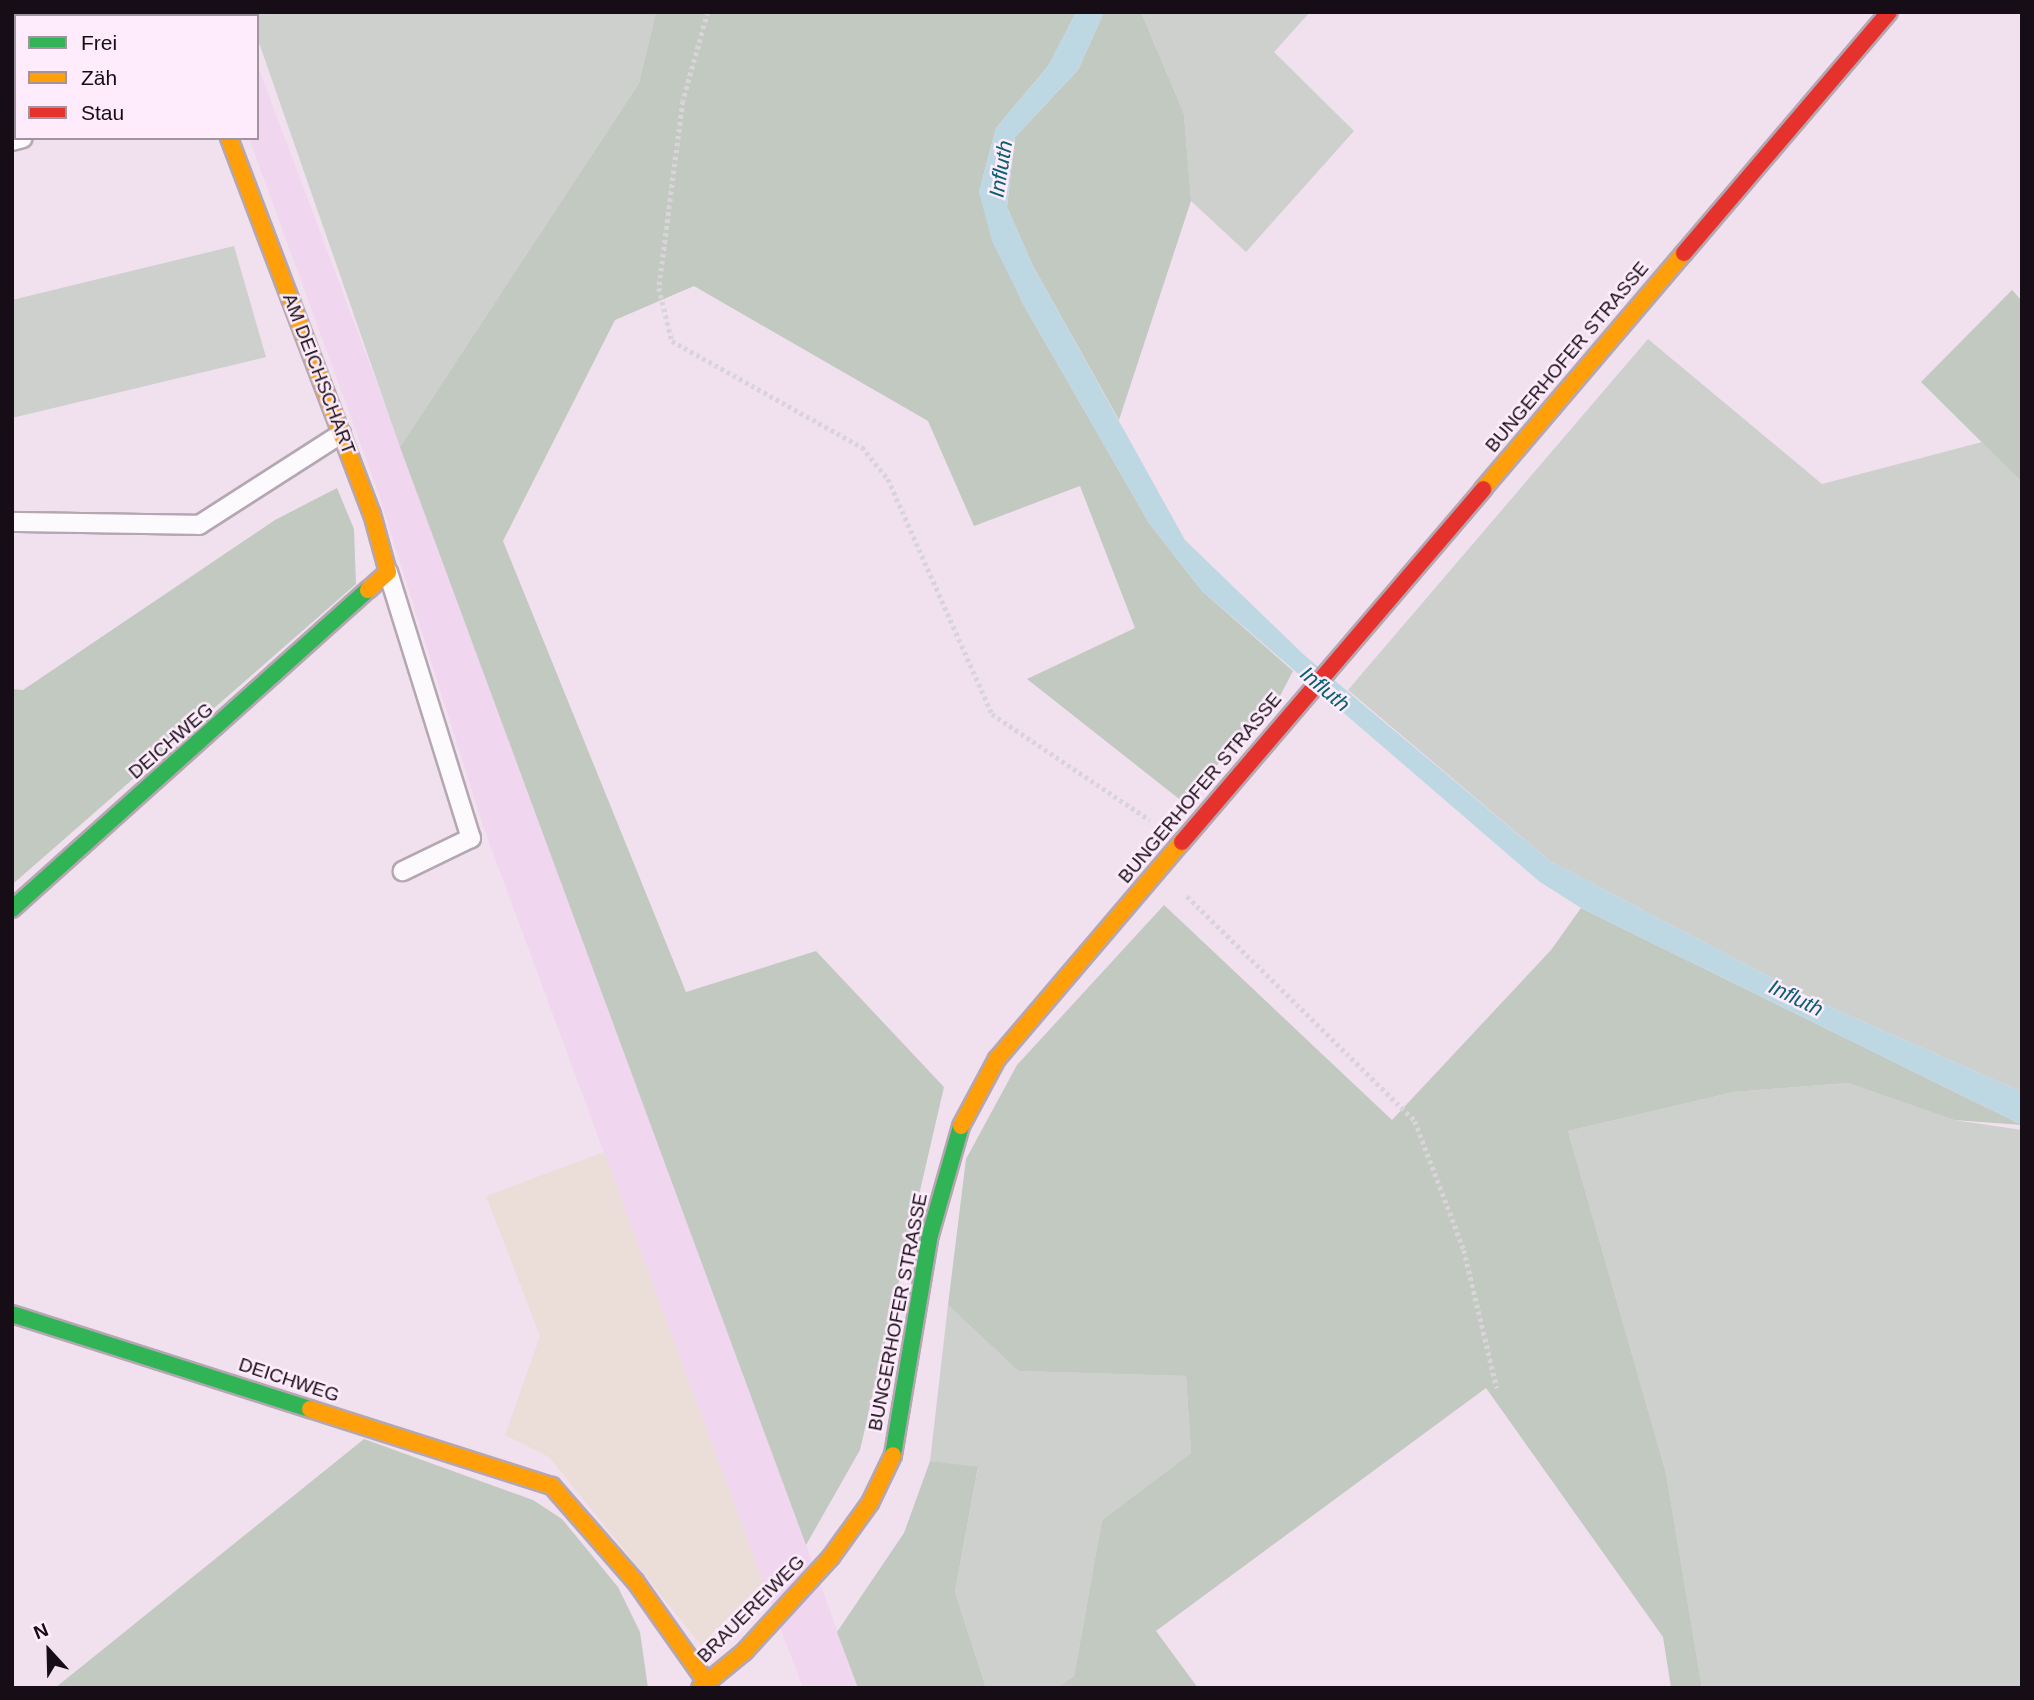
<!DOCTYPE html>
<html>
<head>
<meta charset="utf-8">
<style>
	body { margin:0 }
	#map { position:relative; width:2034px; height:1700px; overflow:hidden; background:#f1e1ef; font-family:Arial,sans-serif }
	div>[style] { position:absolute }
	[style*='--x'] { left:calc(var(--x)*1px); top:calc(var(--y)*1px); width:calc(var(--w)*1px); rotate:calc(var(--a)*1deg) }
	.built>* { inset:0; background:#f0d6ee }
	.industrial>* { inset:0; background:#ebddd8 }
	.green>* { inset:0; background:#cdd0cc }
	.forest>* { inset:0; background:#c1c9c0 }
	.water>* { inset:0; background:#bed8e3 }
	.path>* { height:4.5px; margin-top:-2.25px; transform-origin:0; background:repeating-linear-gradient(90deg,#d9d4d9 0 3.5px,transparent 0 7px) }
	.roads { filter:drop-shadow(2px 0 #b4a7b2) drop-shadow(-2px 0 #b4a7b2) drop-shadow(0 2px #b4a7b2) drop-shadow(0 -2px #b4a7b2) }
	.lane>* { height:18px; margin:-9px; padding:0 9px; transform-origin:9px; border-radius:9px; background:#fdfafd }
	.street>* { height:33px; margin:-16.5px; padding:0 16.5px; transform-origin:16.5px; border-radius:16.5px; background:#fdfafd }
	.fast>* { height:16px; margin:-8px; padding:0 8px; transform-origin:8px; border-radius:8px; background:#30b455 }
	.slow>* { height:16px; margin:-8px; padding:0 8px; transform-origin:8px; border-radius:8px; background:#ff9f0a }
	.jam>* { height:16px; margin:-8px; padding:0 8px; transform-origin:8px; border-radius:8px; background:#e5322d }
	span { translate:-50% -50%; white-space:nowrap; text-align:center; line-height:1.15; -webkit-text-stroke:5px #feecfc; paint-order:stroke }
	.street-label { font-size:19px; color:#170d16 }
	.water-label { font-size:21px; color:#066271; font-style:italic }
	.frame { position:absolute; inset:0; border:14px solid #170d16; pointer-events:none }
	.legend { position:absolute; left:14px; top:14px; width:245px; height:126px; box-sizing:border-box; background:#feecfc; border:2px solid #a293a0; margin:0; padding:9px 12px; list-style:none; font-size:21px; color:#170d16 }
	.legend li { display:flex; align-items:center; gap:14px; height:35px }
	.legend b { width:35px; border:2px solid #a293a0 }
	.north { position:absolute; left:14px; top:1616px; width:70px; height:70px; -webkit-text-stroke:5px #feecfc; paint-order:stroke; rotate:338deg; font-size:19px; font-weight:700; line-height:28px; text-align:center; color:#170d16 }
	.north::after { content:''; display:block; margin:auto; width:24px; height:32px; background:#170d16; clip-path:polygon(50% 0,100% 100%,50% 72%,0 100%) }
</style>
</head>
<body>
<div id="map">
	<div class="built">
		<div style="clip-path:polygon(257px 64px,603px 985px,858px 1688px,803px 1688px,763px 1582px,483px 826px,377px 489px,249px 138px,257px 138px)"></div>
	</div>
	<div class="industrial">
		<div style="clip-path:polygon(604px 1152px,763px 1582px,701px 1645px,549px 1457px,505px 1435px,540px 1336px,486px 1196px)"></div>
	</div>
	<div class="green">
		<div style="clip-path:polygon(249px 12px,656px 12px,639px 83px,400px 447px,257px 37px,257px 16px)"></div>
		<div style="clip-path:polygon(1141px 12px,1310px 12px,1274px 52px,1354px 131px,1246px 252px,1191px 201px,1184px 114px)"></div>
		<div style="clip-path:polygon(234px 246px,266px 357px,12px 418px,12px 300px)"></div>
		<div style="clip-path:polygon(1648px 339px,1822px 484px,1982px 442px,2022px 482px,2022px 1092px,1810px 998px,1550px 861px,1348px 690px)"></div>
		<div style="clip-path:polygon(1848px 1083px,1954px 1120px,2022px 1130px,2022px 1688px,1702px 1688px,1666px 1473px,1568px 1131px,1734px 1092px)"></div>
		<div style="clip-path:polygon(948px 1305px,1018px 1371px,1186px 1376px,1191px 1453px,1102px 1520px,1074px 1676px,1057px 1688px,986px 1688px,955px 1592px,978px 1468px,930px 1461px)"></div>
	</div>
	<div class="forest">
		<div style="clip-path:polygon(656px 12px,1076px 12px,1049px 65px,996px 128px,979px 192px,1022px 302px,1149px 523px,1202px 591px,1293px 671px,1279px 698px,1183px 802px,1027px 679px,1135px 628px,1080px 486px,974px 526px,928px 421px,694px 286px,615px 320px,503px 541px,686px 992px,816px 951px,944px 1087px,860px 1450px,806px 1545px,400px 447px,639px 83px)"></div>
		<div style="clip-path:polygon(1104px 12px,1141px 12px,1184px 114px,1191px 201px,1119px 420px,1033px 266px,1007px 207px,1015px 137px,1078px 70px)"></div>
		<div style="clip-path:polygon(2012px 290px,2022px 301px,2022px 482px,1921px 382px)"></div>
		<div style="clip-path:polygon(337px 488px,354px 529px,356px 584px,14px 883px,12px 689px,23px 690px,275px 520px)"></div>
		<div style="clip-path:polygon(1164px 905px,1392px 1120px,1551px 950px,1581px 908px,2022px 1125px,1954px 1120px,1848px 1083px,1734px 1092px,1568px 1131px,1666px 1473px,1702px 1688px,1671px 1688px,1663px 1637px,1486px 1388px,1156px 1631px,1198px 1688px,1057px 1688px,1074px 1676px,1102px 1520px,1191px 1453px,1186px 1376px,1018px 1371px,948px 1305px,966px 1159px,1017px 1065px)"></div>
		<div style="clip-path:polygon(364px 1439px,533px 1500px,562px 1519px,618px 1587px,640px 1632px,648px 1688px,55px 1688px)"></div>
		<div style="clip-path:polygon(930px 1461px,978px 1467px,955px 1592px,986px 1688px,858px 1688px,837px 1632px,904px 1533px)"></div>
	</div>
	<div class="water">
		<div style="clip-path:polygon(1076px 12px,1104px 12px,1078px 70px,1015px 137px,1007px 207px,1033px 266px,1185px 540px,1303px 654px,1550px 861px,1810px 998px,2022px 1092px,2022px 1125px,1581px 908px,1540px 882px,1202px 591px,1149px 523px,1022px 302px,992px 241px,979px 192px,996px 128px,1049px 65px)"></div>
	</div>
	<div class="path">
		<div style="--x:708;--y:12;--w:92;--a:105.7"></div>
		<div style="--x:683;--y:101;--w:189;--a:97.3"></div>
		<div style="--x:659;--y:288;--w:55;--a:76.2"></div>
		<div style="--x:672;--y:341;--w:218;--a:29.2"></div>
		<div style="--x:862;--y:447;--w:41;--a:50.9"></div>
		<div style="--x:888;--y:479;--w:257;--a:66.1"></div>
		<div style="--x:992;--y:714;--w:190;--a:33.9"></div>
		<div style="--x:1187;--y:896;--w:320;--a:44.6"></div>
		<div style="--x:1415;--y:1121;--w:138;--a:69.2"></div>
		<div style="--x:1464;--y:1250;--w:142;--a:76.6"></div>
	</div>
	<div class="roads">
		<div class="lane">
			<div style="--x:12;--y:141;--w:11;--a:-15"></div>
			<div style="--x:12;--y:522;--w:187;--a:0.9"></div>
			<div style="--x:199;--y:525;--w:169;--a:-32.7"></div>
			<div style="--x:388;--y:572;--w:279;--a:72.7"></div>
			<div style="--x:471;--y:838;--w:76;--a:154.1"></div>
		</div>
		<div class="street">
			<div style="--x:182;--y:12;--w:4;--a:76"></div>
		</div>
		<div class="fast">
			<div style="--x:12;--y:909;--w:478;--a:-41.9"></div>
			<div style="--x:12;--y:1314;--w:313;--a:17.7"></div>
			<div style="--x:893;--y:1455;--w:223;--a:-80.5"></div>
			<div style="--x:930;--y:1235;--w:113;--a:-74.1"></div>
		</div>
		<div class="slow">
			<div style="--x:229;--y:138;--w:402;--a:69.2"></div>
			<div style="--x:372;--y:514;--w:60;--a:74.6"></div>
			<div style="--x:388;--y:572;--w:27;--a:138"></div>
			<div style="--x:1483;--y:489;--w:310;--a:-49.6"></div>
			<div style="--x:961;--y:1126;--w:76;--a:-61.8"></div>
			<div style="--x:997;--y:1059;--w:285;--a:-49.6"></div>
			<div style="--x:310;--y:1409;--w:254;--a:17.7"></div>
			<div style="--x:552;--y:1486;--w:126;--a:48.9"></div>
			<div style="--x:635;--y:1581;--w:125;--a:54.8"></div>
			<div style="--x:700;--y:1688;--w:57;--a:-39.3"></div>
			<div style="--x:744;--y:1652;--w:129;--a:-47.5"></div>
			<div style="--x:831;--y:1557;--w:67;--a:-54.2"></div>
			<div style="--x:870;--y:1503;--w:53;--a:-64.4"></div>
		</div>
		<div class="jam">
			<div style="--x:1684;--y:253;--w:316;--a:-49.6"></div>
			<div style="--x:1182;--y:842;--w:464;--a:-49.5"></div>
		</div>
	</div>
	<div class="street-label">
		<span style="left:1567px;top:357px;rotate:-50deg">BUNGERHOFER STRASSE</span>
		<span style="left:319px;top:374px;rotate:69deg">AM DEICHSCHART</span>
		<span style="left:171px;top:741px;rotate:-41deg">DEICHWEG</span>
		<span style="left:1200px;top:788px;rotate:-50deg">BUNGERHOFER STRASSE</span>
		<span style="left:898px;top:1312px;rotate:-79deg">BUNGERHOFER STRASSE</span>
		<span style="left:289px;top:1380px;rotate:18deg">DEICHWEG</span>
		<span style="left:751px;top:1609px;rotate:-45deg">BRAUEREIWEG</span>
	</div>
	<div class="water-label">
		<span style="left:1001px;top:169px;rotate:-81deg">Influth</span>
		<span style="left:1325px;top:689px;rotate:40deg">Influth</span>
		<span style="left:1796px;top:998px;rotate:26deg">Influth</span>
	</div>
	<div class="frame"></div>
	<ul class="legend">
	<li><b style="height:9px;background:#30b455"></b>Frei</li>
	<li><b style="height:9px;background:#ff9f0a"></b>Zäh</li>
	<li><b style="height:9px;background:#e5322d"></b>Stau</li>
	</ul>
	<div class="north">N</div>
</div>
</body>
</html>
